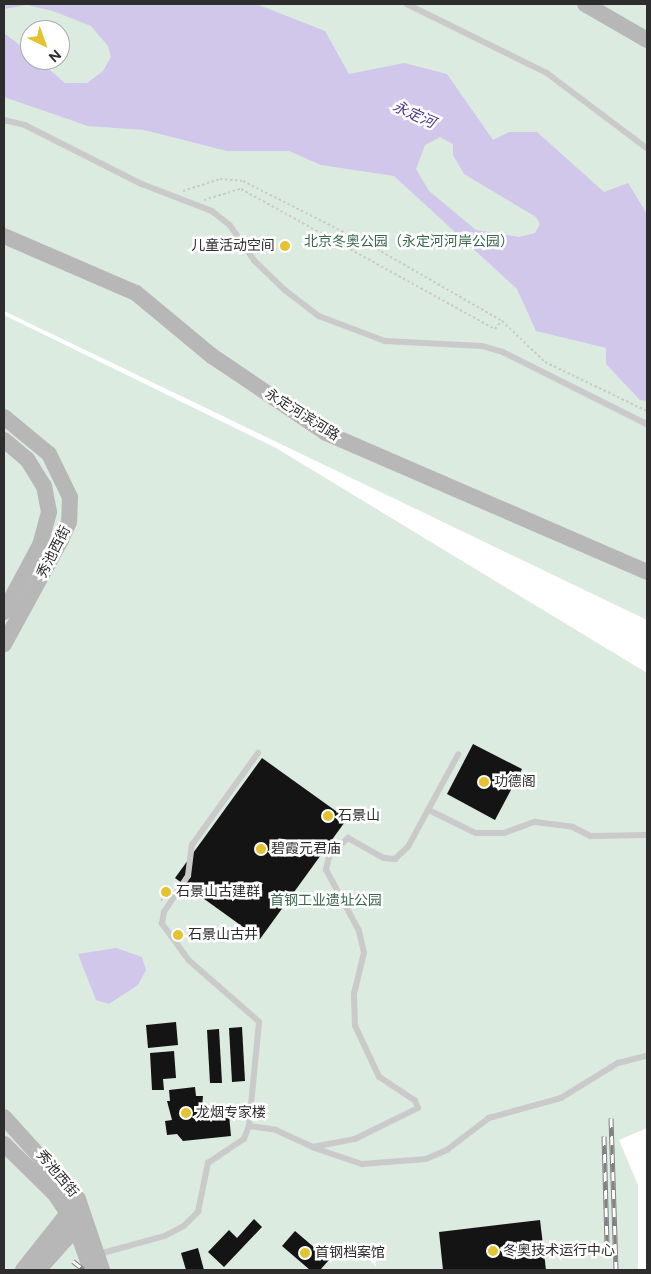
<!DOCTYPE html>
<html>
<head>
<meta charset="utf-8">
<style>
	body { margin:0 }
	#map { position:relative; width:651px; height:1274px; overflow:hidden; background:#fff; font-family:Figtree,"Noto Sans SC",sans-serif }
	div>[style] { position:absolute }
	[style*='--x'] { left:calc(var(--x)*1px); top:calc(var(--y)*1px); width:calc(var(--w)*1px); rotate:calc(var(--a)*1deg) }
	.green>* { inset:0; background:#dbebe0 }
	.water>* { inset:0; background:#d0c7eb }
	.building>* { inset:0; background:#141414 }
	.path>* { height:2px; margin-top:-1px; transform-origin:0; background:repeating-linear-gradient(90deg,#cacaca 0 2.5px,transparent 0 5px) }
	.lane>* { height:5.5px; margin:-2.75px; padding:0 2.75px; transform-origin:2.75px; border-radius:2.75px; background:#cacaca }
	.secondary>* { height:16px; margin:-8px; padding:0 8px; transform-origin:8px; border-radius:8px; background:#b7b7b7 }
	.rail>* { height:5px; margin-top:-2.5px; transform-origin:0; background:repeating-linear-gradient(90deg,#fff 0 9px,#828282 0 18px); box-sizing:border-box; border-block:1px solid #828282 }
	.dots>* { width:14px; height:14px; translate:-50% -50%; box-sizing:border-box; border:2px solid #fff; border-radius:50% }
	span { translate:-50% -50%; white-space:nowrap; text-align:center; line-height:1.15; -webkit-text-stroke:5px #fff; paint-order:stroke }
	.park-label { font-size:14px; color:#3b694e }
	.poi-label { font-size:14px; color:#2d2d2d }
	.right { translate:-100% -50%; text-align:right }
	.left { translate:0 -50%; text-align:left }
	.street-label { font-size:14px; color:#2d2d2d }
	.water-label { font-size:15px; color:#523c8f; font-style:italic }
	.frame { position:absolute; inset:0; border:5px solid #2d2d2d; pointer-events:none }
	.north { position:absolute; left:20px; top:20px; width:50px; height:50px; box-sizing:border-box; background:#fff; border:1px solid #ababab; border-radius:50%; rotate:138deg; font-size:14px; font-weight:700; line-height:20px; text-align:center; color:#2d2d2d }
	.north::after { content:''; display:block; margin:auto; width:18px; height:22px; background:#e5c22f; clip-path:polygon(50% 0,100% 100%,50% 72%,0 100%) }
</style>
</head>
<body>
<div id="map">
	<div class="green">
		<div style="clip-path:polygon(evenodd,4px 4px,647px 4px,647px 620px,4px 311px,4px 4px,30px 30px,60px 30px,60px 60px,30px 60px,30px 30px)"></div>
		<div style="clip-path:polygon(4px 315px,276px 448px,647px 673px,647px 1128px,619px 1140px,638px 1185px,638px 1270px,4px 1270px)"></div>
	</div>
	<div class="water">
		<div style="clip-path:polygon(evenodd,4px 4px,256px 4px,325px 31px,349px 74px,404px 63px,447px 74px,493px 140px,509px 132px,537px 132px,604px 192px,628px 183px,647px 214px,647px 401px,640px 400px,606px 364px,606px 348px,536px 331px,517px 289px,394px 176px,321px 165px,289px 151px,227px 151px,144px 130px,88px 126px,4px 97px,4px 33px,30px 53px,30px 60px,38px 60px,65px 83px,87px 83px,103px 71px,111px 57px,108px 46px,91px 26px,53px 11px,27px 5px,4px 9px,4px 4px,440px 137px,453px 144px,453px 155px,464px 174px,536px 217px,540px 224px,535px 233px,519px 237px,476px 230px,429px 191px,416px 169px,425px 145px,440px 137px)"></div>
		<div style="clip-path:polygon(116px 948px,142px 957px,146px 970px,138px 985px,109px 1004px,96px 1000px,78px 954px)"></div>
	</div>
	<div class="building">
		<div style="clip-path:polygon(473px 744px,522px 769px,495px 820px,447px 794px)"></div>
		<div style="clip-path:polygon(262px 758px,347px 819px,260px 939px,175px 878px)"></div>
		<div style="clip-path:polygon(176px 1022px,178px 1045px,148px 1048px,146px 1025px)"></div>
		<div style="clip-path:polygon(242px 1027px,245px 1081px,232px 1082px,229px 1028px)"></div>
		<div style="clip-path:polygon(219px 1029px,222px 1083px,210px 1083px,207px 1030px)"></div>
		<div style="clip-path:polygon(174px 1051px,176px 1078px,163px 1079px,164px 1090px,152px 1090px,150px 1053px)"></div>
		<div style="clip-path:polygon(195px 1087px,196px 1096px,203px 1096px,201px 1118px,229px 1115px,231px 1136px,183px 1141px,177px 1134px,167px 1135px,165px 1121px,172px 1120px,167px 1101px,170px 1101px,169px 1090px)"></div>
		<div style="clip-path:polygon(254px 1219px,262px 1227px,224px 1267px,208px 1252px,229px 1230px,237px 1238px)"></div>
		<div style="clip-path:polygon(540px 1220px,546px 1270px,443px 1270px,439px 1232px)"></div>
		<div style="clip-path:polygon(295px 1231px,329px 1260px,320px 1270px,310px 1270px,282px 1246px)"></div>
		<div style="clip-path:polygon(198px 1248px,204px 1270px,186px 1270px,181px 1253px)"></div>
	</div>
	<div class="path">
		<div style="--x:183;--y:191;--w:39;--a:-18"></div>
		<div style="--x:220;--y:179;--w:23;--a:5"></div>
		<div style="--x:243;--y:181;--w:150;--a:26.9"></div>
		<div style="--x:377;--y:249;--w:144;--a:29.9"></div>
		<div style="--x:204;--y:200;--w:39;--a:-17"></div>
		<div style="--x:241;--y:189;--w:290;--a:28.9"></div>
		<div style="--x:495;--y:329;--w:11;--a:-49"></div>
		<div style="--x:502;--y:321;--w:59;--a:43.6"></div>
		<div style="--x:545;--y:362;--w:113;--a:25.7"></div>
		<div style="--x:161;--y:901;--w:18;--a:-56"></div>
	</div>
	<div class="lane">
		<div style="--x:407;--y:4;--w:156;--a:26.2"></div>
		<div style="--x:547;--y:73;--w:125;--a:36.9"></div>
		<div style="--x:4;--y:120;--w:22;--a:13"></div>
		<div style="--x:25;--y:125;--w:131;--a:26.8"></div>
		<div style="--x:142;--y:184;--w:75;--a:21.1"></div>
		<div style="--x:212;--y:211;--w:23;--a:38"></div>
		<div style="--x:230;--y:225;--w:44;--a:55.2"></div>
		<div style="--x:255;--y:261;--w:42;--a:44"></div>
		<div style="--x:285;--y:290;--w:43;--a:37.4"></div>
		<div style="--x:319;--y:316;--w:71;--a:20.7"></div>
		<div style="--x:385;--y:341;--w:97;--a:3"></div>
		<div style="--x:482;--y:346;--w:22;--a:16"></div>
		<div style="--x:503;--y:352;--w:161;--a:26.6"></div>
		<div style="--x:429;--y:810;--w:52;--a:26.1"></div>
		<div style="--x:476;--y:833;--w:28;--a:0"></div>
		<div style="--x:504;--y:833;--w:33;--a:-20"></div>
		<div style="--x:535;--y:822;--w:38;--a:7"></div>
		<div style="--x:573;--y:827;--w:20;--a:27"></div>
		<div style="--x:591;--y:836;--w:56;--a:-1"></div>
		<div style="--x:249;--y:1126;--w:104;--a:-84.5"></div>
		<div style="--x:259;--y:1022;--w:93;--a:-138.9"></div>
		<div style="--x:189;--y:961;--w:46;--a:-126.1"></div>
		<div style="--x:162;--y:924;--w:12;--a:-81"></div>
		<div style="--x:164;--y:912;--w:43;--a:-56.3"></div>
		<div style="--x:188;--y:876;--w:31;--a:-83"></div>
		<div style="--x:192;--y:845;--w:113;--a:-54.3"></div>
		<div style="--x:315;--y:1148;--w:50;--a:18.8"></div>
		<div style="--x:362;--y:1164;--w:64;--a:-4.5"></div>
		<div style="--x:426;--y:1159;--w:23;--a:-23"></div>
		<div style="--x:447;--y:1150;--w:53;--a:-37.3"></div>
		<div style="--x:489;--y:1118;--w:75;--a:-15.5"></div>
		<div style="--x:561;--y:1098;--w:67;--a:-31.6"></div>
		<div style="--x:618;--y:1063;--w:30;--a:-14"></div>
		<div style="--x:99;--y:1254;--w:68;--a:-15.3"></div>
		<div style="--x:165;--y:1236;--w:21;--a:-28"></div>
		<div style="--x:184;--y:1226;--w:20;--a:-45"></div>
		<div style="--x:198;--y:1212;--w:50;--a:-78.5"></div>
		<div style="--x:208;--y:1163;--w:43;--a:-33.7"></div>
		<div style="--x:244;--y:1139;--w:14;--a:-69"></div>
		<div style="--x:249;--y:1126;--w:27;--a:8"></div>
		<div style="--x:276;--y:1130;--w:41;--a:24.7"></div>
		<div style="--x:313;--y:1147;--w:43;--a:-10.8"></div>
		<div style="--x:355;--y:1139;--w:70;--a:-26.2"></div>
		<div style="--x:418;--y:1108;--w:8;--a:-113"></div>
		<div style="--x:415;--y:1101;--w:43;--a:-146.3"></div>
		<div style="--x:379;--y:1077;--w:56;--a:-115.2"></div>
		<div style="--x:355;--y:1026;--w:32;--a:-92"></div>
		<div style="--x:354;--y:994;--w:42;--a:-76.3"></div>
		<div style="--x:364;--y:953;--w:23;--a:-103"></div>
		<div style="--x:359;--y:931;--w:69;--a:-118.4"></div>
		<div style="--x:326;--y:870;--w:13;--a:-77"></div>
		<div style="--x:329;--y:857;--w:27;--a:-45"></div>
		<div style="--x:348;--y:838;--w:41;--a:29.1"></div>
		<div style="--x:384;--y:858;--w:11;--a:5"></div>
		<div style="--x:395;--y:859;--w:18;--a:-43"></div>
		<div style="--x:408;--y:847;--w:105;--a:-61.5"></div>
	</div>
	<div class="secondary">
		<div style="--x:585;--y:4;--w:72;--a:30.1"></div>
		<div style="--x:4;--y:236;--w:144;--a:23.4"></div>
		<div style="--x:136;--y:293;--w:99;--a:39.7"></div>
		<div style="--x:212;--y:356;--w:138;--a:34"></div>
		<div style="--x:326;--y:433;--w:350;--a:23.4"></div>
		<div style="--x:4;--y:417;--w:58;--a:39.4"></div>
		<div style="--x:49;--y:454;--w:48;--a:64"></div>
		<div style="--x:70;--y:497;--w:25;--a:92"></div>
		<div style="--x:69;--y:522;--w:20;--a:114"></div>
		<div style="--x:61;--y:540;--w:119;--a:118.7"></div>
		<div style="--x:4;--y:440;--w:30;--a:40"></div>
		<div style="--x:27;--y:459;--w:32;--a:58"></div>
		<div style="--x:44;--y:486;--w:26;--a:79"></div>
		<div style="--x:49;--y:512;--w:34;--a:105"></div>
		<div style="--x:40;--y:545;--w:76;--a:118.2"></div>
		<div style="--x:4;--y:1117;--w:110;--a:47.9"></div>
		<div style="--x:78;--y:1199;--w:75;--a:71.3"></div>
		<div style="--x:4;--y:1144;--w:71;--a:44.4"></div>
		<div style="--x:55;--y:1194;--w:34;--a:56"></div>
		<div style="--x:74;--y:1222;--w:48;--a:70.4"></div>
		<div style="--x:23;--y:1270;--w:73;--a:-51.7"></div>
		<div style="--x:68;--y:1213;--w:10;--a:-29"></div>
		<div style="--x:38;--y:1270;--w:67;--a:-48"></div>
	</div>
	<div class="rail">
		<div style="--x:611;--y:1118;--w:152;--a:88.1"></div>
		<div style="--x:604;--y:1136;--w:107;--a:88.4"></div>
		<div style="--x:73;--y:1261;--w:13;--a:39"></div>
	</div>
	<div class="dots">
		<div style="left:285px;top:246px;background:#e5c22f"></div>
		<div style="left:484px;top:782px;background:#e5c22f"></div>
		<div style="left:328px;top:816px;background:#e5c22f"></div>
		<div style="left:261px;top:849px;background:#e5c22f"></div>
		<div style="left:166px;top:892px;background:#e5c22f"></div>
		<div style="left:178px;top:935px;background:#e5c22f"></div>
		<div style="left:186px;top:1113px;background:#e5c22f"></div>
		<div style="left:493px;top:1251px;background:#e5c22f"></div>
		<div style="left:305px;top:1253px;background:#e5c22f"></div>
	</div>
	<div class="park-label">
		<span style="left:409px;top:242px">北京冬奥公园（永定河河岸公园）</span>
		<span style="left:326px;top:901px">首钢工业遗址公园</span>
	</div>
	<div class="poi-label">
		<span class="right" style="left:275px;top:246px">儿童活动空间</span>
		<span class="left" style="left:494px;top:782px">功德阁</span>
		<span class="left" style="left:338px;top:816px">石景山</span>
		<span class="left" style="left:271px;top:849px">碧霞元君庙</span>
		<span class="left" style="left:176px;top:892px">石景山古建群</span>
		<span class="left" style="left:188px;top:935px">石景山古井</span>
		<span class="left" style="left:196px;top:1113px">龙烟专家楼</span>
		<span class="left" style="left:503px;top:1251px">冬奥技术运行中心</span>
		<span class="left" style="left:315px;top:1253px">首钢档案馆</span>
	</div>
	<div class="street-label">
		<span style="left:302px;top:415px;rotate:32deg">永定河滨河路</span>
		<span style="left:54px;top:552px;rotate:-63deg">秀池西街</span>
		<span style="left:57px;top:1174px;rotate:50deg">秀池西街</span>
	</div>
	<div class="water-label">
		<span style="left:414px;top:115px;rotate:24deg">永定河</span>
	</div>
	<div class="frame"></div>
	<div class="north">N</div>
</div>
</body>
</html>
